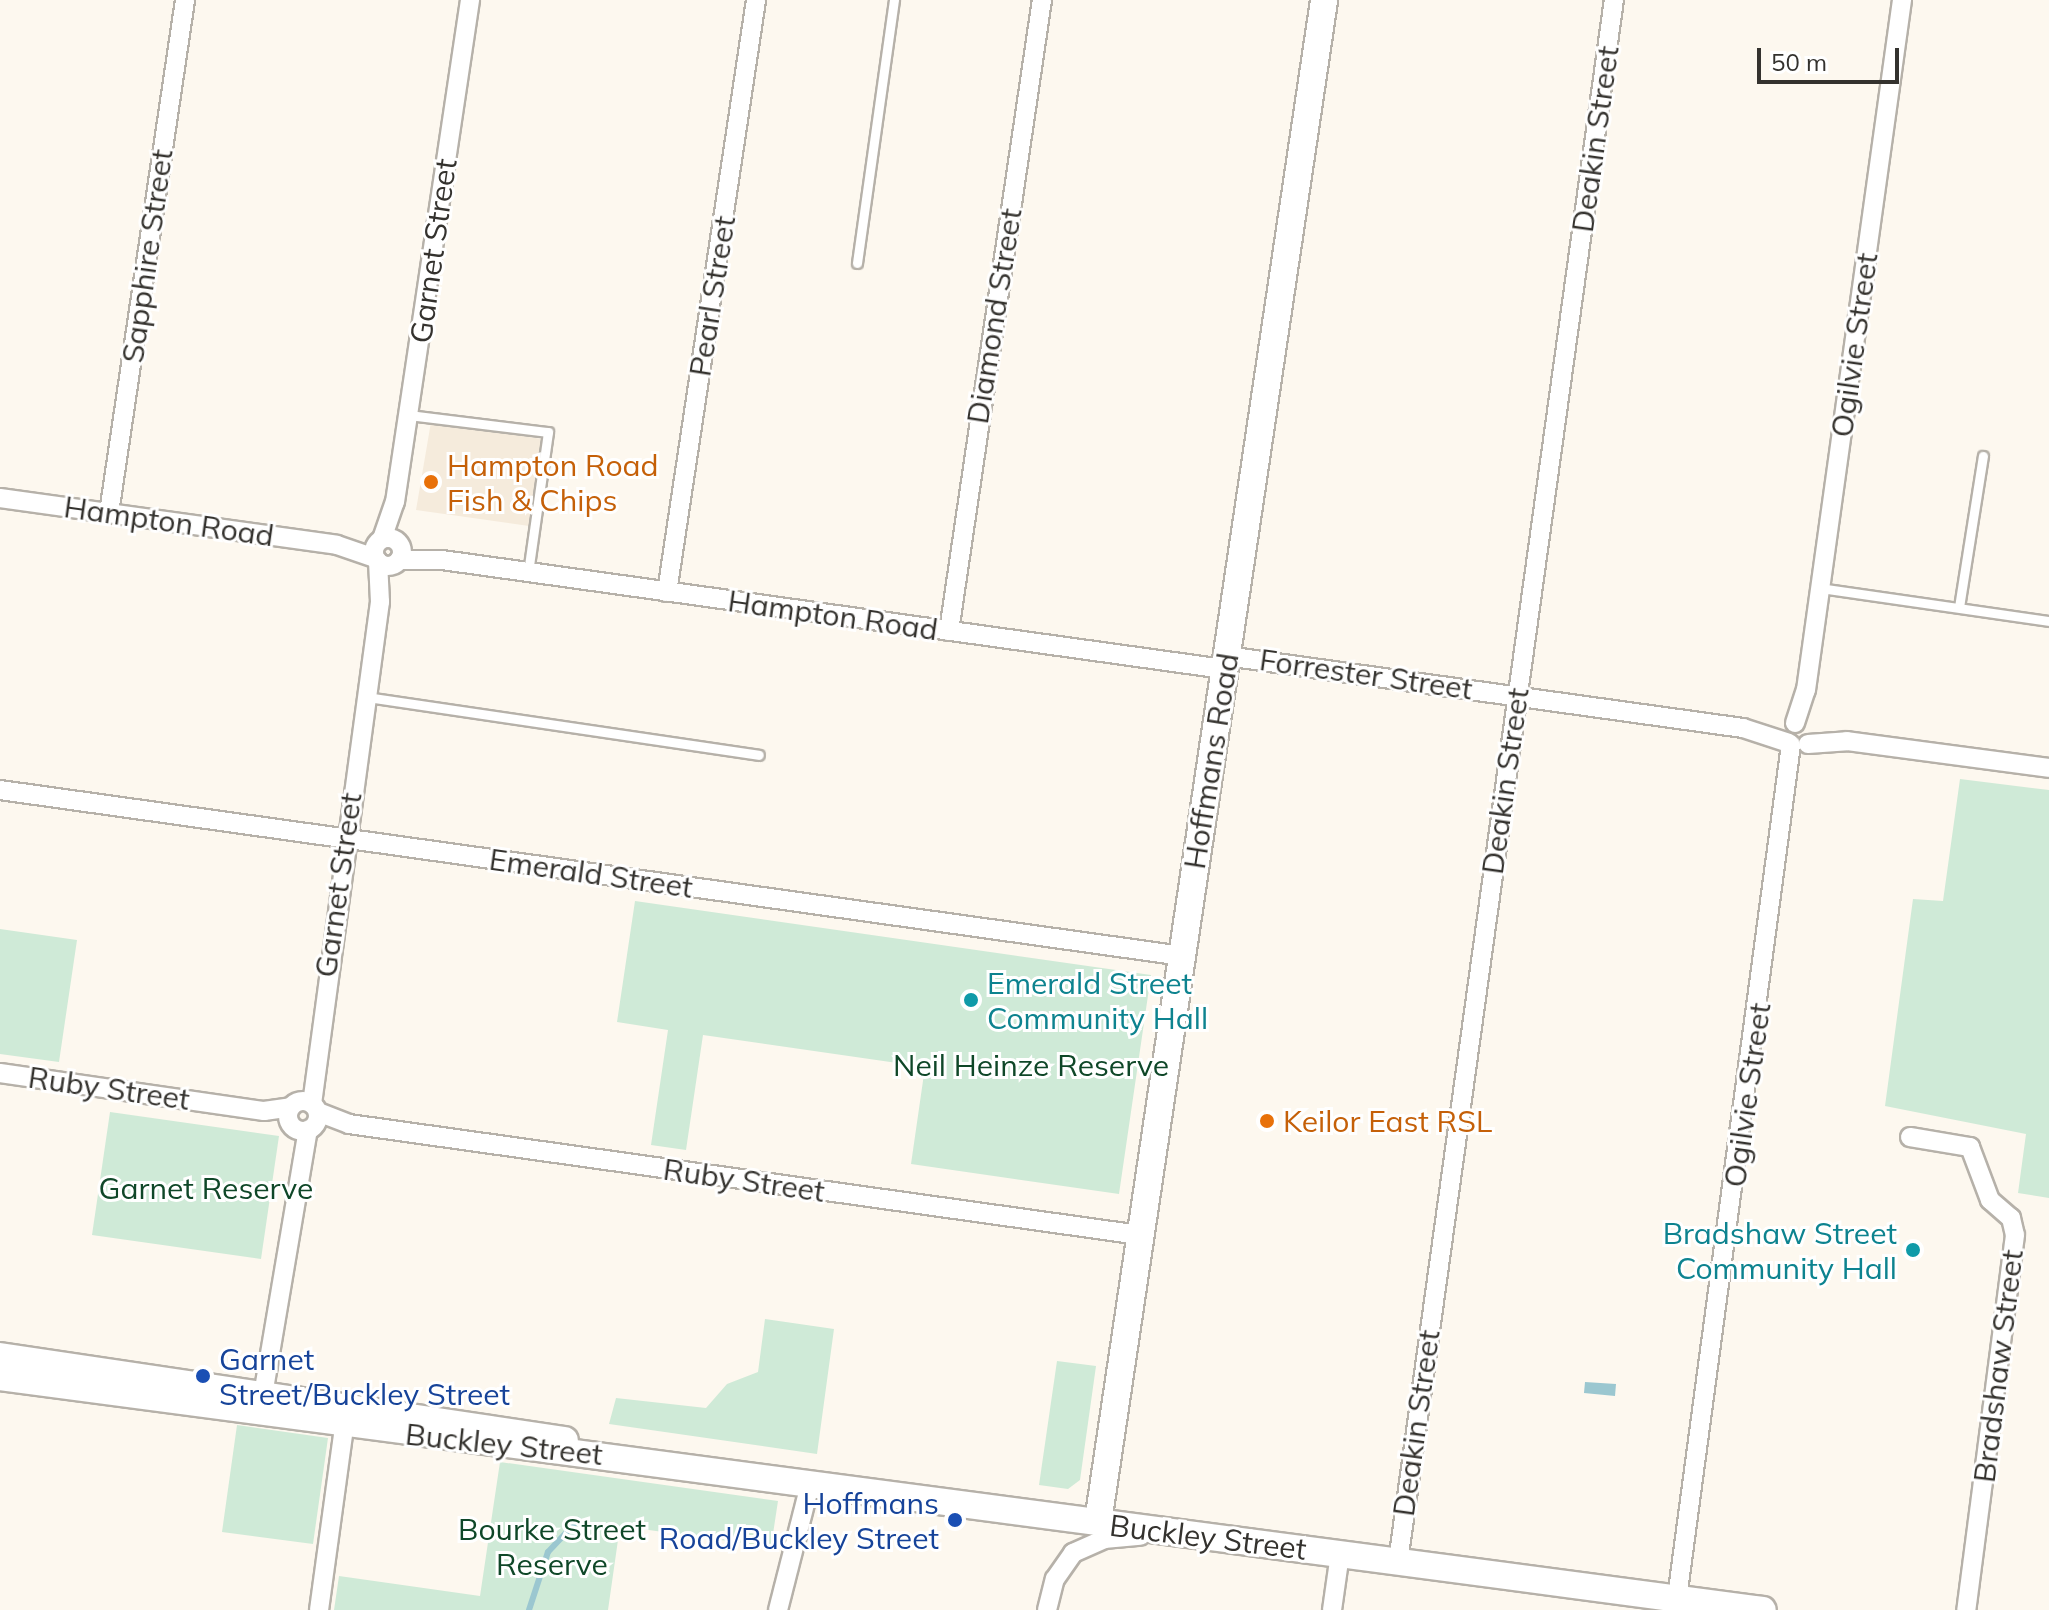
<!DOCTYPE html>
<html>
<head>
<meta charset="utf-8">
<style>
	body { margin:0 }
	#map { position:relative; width:2049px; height:1610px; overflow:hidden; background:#fdf8ef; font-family:Mulish,sans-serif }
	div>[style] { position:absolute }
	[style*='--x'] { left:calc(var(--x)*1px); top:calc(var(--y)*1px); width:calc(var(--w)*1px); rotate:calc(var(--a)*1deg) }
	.built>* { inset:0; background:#f5ebdc }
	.green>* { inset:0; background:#cfead7 }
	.water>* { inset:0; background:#9bc7d0 }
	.stream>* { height:6px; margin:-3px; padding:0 3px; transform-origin:3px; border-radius:3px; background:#9bc7d0 }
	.roads { filter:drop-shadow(2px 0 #b6b1a9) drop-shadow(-2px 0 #b6b1a9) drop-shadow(0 2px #b6b1a9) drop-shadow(0 -2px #b6b1a9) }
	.service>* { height:9px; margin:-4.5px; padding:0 4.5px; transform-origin:4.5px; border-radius:4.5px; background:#fff }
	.minor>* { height:18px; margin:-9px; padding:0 9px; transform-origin:9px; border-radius:9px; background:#fff }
	.minor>.ring { margin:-9px; padding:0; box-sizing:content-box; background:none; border:18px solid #fff; border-radius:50% }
	.secondary>* { height:26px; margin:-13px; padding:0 13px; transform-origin:13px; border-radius:13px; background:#fff }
	.dots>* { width:22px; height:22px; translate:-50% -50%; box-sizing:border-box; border:4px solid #fff; border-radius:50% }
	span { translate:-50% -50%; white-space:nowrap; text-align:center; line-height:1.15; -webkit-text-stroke:6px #fff; paint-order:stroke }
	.street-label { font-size:30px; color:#34322e }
	.food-label { font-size:30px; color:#c56008 }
	.left { translate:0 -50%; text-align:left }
	.culture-label { font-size:30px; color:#0d838f }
	.right { translate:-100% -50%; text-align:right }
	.park-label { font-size:30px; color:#0f4728 }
	.transit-label { font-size:30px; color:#164399 }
	.scale { position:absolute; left:1757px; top:48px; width:142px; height:36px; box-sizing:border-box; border:4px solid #34322e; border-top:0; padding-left:10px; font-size:24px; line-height:28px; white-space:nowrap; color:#34322e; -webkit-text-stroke:6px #fff; paint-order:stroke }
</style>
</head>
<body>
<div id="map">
	<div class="built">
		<div style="clip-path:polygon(431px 422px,542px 439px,529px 526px,416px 510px)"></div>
	</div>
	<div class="green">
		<div style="clip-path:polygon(1960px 779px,2049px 790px,2049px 1198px,2018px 1193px,2026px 1134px,1885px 1106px,1913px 899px,1943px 901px)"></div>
		<div style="clip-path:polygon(635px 901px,1151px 975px,1119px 1194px,911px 1164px,925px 1067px,703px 1035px,686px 1150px,651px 1145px,668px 1030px,617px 1022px)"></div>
		<div style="clip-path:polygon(0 929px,77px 940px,59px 1062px,0 1054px)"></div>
		<div style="clip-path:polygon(110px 1112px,279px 1136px,261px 1259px,92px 1235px)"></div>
		<div style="clip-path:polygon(765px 1319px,834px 1329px,817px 1454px,609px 1424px,616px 1398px,706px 1408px,727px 1384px,758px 1372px)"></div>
		<div style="clip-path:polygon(1057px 1361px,1096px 1366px,1080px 1480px,1068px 1489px,1039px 1485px)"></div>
		<div style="clip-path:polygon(237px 1425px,328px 1438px,313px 1544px,222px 1532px)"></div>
		<div style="clip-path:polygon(500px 1462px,778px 1501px,771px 1547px,620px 1526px,608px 1610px,334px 1610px,339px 1576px,480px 1596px)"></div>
	</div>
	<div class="water">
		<div style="clip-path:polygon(1585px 1382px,1616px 1384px,1615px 1396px,1584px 1393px)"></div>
	</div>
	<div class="stream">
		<div style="--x:529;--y:1610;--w:61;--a:-71.9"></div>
		<div style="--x:548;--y:1552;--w:44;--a:-46.8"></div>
	</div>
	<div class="roads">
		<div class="service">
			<div style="--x:857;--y:263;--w:266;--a:-82"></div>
			<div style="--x:409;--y:415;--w:140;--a:7"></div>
			<div style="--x:548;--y:432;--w:141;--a:98.1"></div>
			<div style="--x:1820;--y:588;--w:231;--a:8.2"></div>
			<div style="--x:1959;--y:607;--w:153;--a:-81"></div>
			<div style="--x:367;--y:697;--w:396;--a:8.4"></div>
		</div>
		<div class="minor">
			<div style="--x:0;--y:498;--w:340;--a:7.9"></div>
			<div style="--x:337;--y:545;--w:40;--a:18.9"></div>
			<div style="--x:109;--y:513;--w:519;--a:-81.57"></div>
			<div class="ring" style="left:374px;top:538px;width:10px;height:10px"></div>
			<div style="--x:382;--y:539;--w:39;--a:-71"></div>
			<div style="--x:395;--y:502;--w:508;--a:-81.5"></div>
			<div style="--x:399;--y:560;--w:43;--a:0"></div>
			<div style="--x:442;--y:560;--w:790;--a:7.94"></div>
			<div style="--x:667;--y:592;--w:599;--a:-81.45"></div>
			<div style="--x:949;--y:631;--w:638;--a:-81.62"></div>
			<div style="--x:1226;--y:656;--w:522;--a:7.93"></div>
			<div style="--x:1743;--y:728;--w:48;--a:18.1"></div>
			<div style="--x:1795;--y:723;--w:35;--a:-72"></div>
			<div style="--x:1806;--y:690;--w:697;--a:-82.08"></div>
			<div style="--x:1808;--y:744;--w:39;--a:-4"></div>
			<div style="--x:1847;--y:741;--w:204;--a:7.6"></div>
			<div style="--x:0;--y:790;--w:1194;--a:7.99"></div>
			<div style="--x:0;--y:1073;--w:267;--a:8.2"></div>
			<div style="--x:264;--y:1111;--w:27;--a:-8"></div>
			<div class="ring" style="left:288px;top:1101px;width:12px;height:12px"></div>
			<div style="--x:312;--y:1104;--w:507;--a:-82.29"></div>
			<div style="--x:380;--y:602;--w:41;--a:-92.8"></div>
			<div style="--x:318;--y:1112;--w:33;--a:21"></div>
			<div style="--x:349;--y:1124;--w:799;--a:7.99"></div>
			<div style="--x:1910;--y:1137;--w:61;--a:9.5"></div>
			<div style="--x:1970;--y:1147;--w:57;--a:69.3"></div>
			<div style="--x:1990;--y:1200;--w:28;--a:41"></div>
			<div style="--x:2011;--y:1218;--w:17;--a:77"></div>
			<div style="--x:2015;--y:1235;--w:378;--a:97.4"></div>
			<div style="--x:261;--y:1407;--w:281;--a:-80.4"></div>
			<div style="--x:1398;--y:1562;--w:1577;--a:-82.13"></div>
			<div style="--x:1677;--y:1598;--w:861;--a:-82.39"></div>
			<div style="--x:319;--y:1610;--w:200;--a:-82.2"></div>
			<div style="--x:778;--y:1610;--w:133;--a:-75.7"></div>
			<div style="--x:1047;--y:1610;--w:32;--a:-76"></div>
			<div style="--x:1055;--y:1579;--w:32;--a:-55"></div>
			<div style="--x:1073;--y:1553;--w:34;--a:-24"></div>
			<div style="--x:1104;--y:1539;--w:36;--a:-5"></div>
			<div style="--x:1332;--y:1610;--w:57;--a:-81.9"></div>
		</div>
		<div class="secondary">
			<div style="--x:0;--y:1356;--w:571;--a:8.46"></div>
			<div style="--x:0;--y:1377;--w:1778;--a:7.53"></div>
			<div style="--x:1098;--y:1522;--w:1539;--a:-81.55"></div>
		</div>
	</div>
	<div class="dots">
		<div style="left:431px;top:482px;background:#e8710a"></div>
		<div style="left:971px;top:1000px;background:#0f9aa8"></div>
		<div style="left:1267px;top:1121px;background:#e8710a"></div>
		<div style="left:1913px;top:1250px;background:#0f9aa8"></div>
		<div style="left:203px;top:1376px;background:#1a4fb4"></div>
		<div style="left:955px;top:1520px;background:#1a4fb4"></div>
	</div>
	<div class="street-label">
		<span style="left:1595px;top:139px;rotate:-82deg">Deakin Street</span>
		<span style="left:433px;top:251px;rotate:-82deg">Garnet Street</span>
		<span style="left:147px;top:256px;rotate:-82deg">Sapphire Street</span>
		<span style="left:712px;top:296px;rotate:-81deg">Pearl Street</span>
		<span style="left:994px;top:316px;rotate:-81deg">Diamond Street</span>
		<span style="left:1854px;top:345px;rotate:-82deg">Ogilvie Street</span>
		<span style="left:169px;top:521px;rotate:8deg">Hampton Road</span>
		<span style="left:833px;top:615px;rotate:8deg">Hampton Road</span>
		<span style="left:1366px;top:674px;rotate:8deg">Forrester Street</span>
		<span style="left:1211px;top:761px;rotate:-81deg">Hoffmans Road</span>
		<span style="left:1505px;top:781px;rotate:-82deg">Deakin Street</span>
		<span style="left:591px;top:873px;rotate:8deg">Emerald Street</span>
		<span style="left:338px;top:885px;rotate:-82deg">Garnet Street</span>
		<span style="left:109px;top:1088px;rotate:8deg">Ruby Street</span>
		<span style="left:1747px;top:1095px;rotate:-82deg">Ogilvie Street</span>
		<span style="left:744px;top:1180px;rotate:8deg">Ruby Street</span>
		<span style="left:1998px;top:1366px;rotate:-83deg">Bradshaw Street</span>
		<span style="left:1416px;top:1423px;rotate:-82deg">Deakin Street</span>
		<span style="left:504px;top:1444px;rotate:6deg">Buckley Street</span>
		<span style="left:1208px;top:1537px;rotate:7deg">Buckley Street</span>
	</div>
	<div class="food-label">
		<span class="left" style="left:447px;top:482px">Hampton Road<br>Fish &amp; Chips</span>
		<span class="left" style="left:1283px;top:1121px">Keilor East RSL</span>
	</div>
	<div class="culture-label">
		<span class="left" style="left:987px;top:1000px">Emerald Street<br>Community Hall</span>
		<span class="right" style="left:1897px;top:1250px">Bradshaw Street<br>Community Hall</span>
	</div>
	<div class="park-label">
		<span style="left:1031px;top:1065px">Neil Heinze Reserve</span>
		<span style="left:206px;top:1188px">Garnet Reserve</span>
		<span style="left:552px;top:1546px">Bourke Street<br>Reserve</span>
	</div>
	<div class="transit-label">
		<span class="left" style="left:219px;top:1376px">Garnet<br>Street/Buckley Street</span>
		<span class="right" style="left:939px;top:1520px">Hoffmans<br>Road/Buckley Street</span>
	</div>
	<div class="scale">50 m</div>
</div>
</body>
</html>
